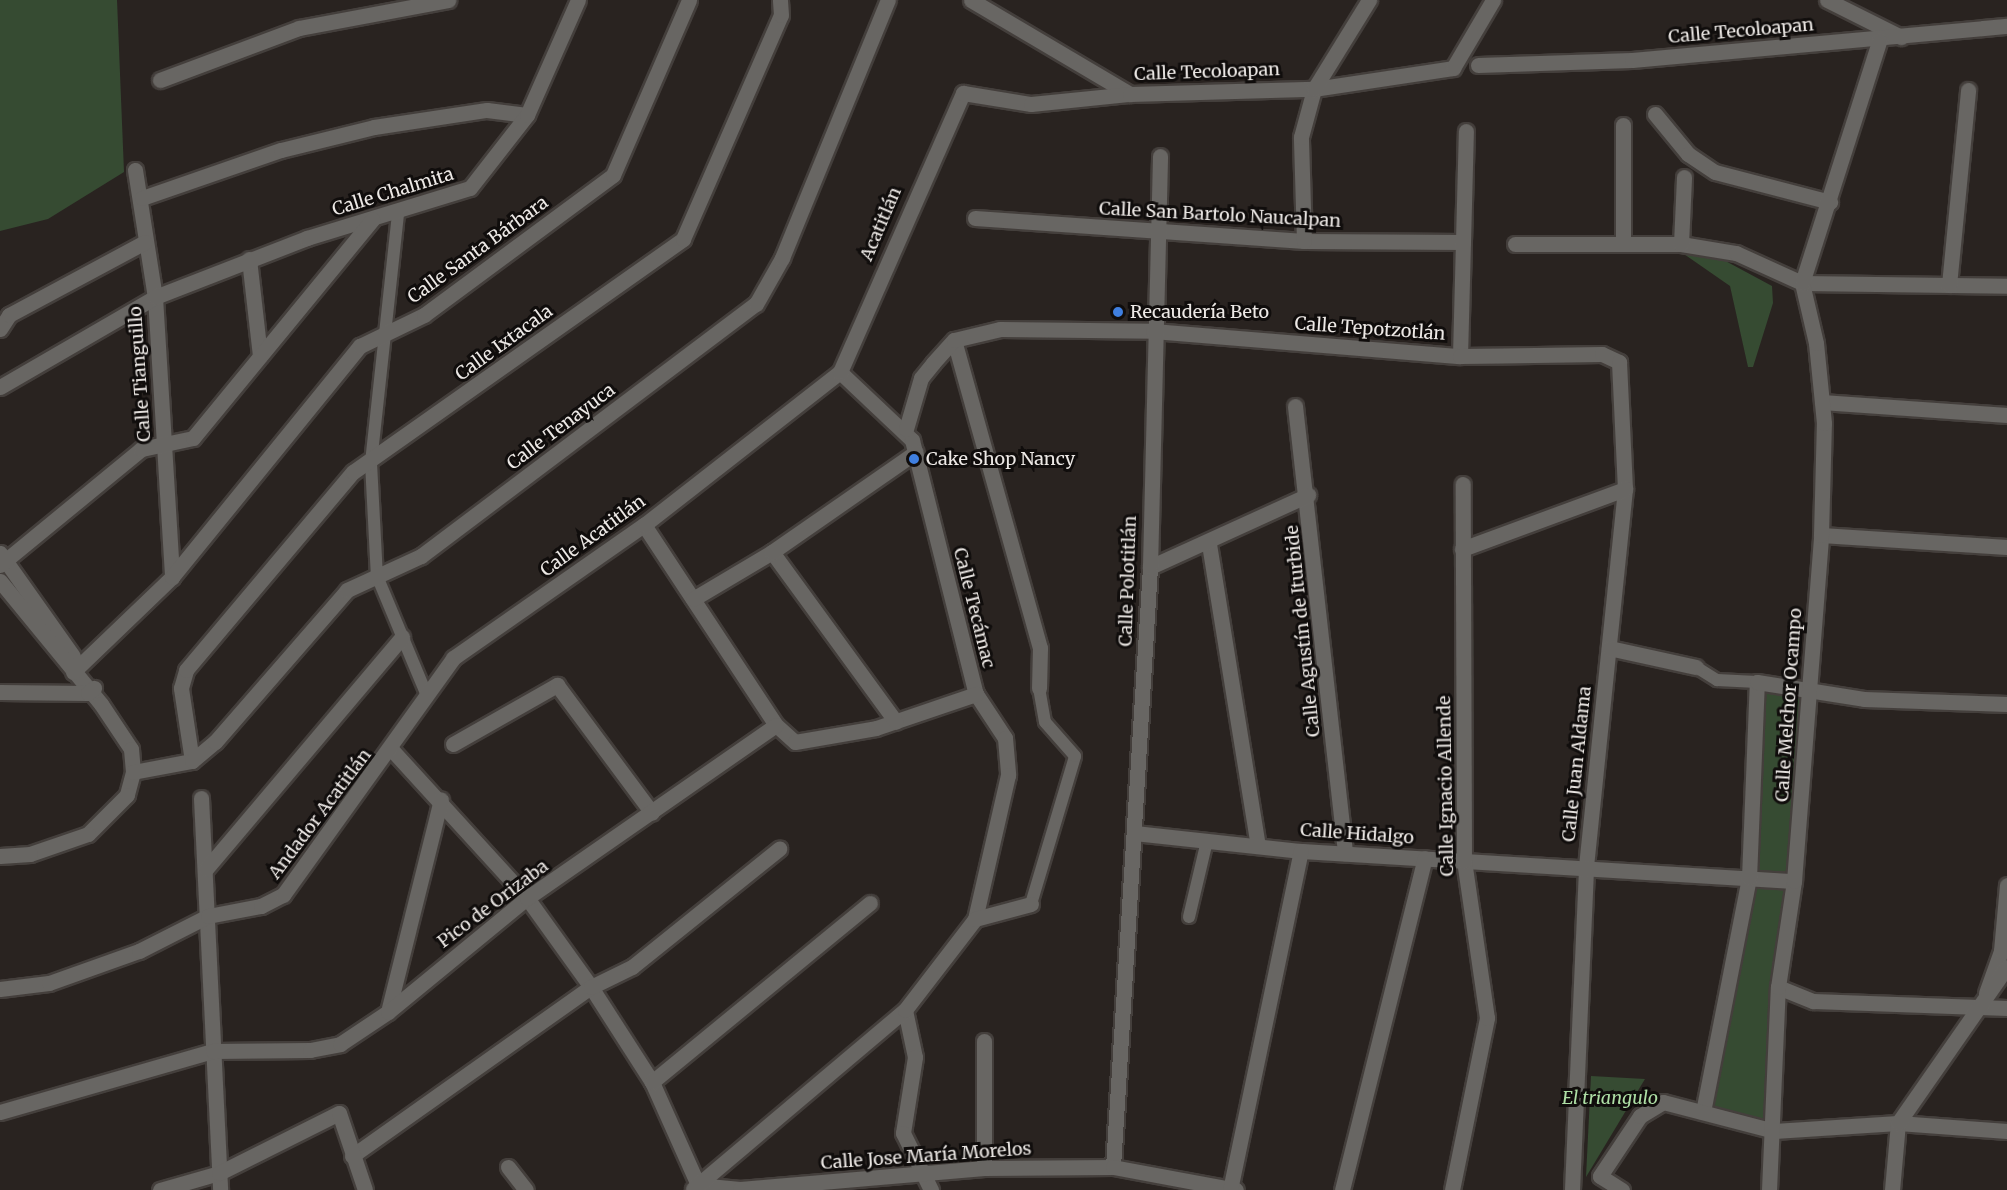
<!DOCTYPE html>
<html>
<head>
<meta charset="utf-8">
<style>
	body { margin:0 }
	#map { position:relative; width:2007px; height:1190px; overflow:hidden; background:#292320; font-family:Merriweather,serif }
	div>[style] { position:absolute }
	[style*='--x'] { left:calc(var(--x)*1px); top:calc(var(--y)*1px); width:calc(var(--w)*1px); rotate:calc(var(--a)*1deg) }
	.green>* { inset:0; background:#364b32 }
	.roads { filter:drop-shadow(2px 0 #443f3c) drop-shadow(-2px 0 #443f3c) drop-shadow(0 2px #443f3c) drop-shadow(0 -2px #443f3c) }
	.pedestrian>* { height:12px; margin:-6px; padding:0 6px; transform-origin:6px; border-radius:6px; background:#686663 }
	.minor>* { height:15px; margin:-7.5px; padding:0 7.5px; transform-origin:7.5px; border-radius:7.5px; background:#686663 }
	.tertiary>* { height:15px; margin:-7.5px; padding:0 7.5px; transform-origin:7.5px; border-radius:7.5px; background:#686663 }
	.dots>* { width:16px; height:16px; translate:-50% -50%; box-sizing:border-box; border:3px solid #100d0c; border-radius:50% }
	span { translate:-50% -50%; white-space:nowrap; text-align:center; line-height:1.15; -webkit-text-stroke:6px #100d0c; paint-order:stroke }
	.street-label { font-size:18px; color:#ede9e6 }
	.poi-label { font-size:18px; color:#ede9e6 }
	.left { translate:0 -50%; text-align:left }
	.park-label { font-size:18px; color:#aedfa5; font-style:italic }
</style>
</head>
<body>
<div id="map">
	<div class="green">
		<div style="clip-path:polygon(0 0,117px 0,124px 172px,48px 219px,0 231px)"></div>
		<div style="clip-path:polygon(1681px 252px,1720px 258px,1772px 286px,1773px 303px,1753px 367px,1748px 367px,1730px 286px)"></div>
		<div style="clip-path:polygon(1757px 682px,1810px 691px,1774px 1131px,1703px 1112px,1749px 878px)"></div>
		<div style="clip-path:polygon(1591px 1076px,1645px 1079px,1586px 1177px)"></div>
	</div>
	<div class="roads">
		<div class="pedestrian">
			<div style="--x:398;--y:214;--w:250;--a:96.2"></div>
			<div style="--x:371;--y:463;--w:113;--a:87"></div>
			<div style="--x:377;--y:576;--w:125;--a:67.3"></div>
			<div style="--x:1696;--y:667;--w:25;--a:32"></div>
			<div style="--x:1717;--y:680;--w:40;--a:2.9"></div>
			<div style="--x:1031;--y:904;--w:154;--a:-73.4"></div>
			<div style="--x:1075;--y:756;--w:45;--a:-131.4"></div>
			<div style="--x:1045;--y:722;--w:35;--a:-100"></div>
			<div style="--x:1189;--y:917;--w:78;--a:-76.7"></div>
		</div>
		<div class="minor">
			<div style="--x:971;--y:0;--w:185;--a:30.6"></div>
			<div style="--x:1827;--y:0;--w:83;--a:26.6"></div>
			<div style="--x:1478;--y:65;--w:154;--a:-1.9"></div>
			<div style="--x:1632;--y:60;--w:377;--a:-5.2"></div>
			<div style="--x:160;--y:80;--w:148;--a:-20.5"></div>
			<div style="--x:299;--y:28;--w:152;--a:-10.6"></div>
			<div style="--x:1655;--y:114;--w:52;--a:50.5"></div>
			<div style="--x:1688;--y:154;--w:32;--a:34"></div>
			<div style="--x:1715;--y:172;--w:119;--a:14.6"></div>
			<div style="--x:1623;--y:125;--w:117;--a:90"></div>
			<div style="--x:135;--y:170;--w:129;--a:81.1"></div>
			<div style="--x:155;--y:297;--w:281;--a:86.5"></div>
			<div style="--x:142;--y:198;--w:147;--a:-19.1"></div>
			<div style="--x:281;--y:150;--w:96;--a:-13.9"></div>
			<div style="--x:374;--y:127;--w:114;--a:-8.6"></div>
			<div style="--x:487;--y:110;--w:40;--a:7.1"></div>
			<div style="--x:975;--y:218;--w:330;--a:4"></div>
			<div style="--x:1304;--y:241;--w:159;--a:0.4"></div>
			<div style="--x:1304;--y:241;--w:104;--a:-91.7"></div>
			<div style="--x:1301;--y:137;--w:50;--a:-74.8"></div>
			<div style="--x:1314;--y:89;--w:141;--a:-8.6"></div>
			<div style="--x:1453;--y:68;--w:79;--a:-59.5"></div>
			<div style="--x:1515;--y:244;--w:166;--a:0"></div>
			<div style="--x:1681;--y:244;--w:56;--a:9.3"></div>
			<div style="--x:1736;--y:253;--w:72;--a:24.4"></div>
			<div style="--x:1802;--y:283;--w:205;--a:0.8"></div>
			<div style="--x:1681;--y:244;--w:67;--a:-87.4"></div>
			<div style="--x:249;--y:259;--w:97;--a:83.5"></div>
			<div style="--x:1949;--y:285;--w:196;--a:-84.4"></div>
			<div style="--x:0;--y:329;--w:17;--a:-57"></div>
			<div style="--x:9;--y:315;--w:154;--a:-28.2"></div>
			<div style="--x:954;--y:340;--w:320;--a:74.4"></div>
			<div style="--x:1040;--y:648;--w:40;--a:91.4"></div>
			<div style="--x:1460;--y:356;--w:225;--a:-88.5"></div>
			<div style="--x:840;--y:372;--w:99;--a:43.4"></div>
			<div style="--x:912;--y:440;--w:262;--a:75.9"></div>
			<div style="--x:976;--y:694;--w:53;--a:56.6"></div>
			<div style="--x:1005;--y:738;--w:37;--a:85"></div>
			<div style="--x:1008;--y:775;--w:148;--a:102.9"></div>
			<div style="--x:0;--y:387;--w:179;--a:-30.1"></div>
			<div style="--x:155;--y:297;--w:163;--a:-21.2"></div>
			<div style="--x:307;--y:238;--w:170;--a:-17.1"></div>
			<div style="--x:470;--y:188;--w:93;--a:-52"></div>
			<div style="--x:527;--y:115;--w:126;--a:-66.1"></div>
			<div style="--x:1822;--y:402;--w:185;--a:4"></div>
			<div style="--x:1295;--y:406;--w:450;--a:83.6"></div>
			<div style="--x:906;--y:429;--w:53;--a:-73.6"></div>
			<div style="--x:921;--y:378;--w:19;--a:-51"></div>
			<div style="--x:933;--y:363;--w:31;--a:-48"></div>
			<div style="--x:954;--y:340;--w:47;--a:-13.4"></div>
			<div style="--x:1000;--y:329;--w:153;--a:0.7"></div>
			<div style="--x:1153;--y:331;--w:308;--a:4.7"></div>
			<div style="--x:1460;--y:356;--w:142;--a:-0.8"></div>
			<div style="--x:1602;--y:354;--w:19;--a:25"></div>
			<div style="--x:1619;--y:362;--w:127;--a:87.3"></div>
			<div style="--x:1625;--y:489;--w:382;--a:95.9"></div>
			<div style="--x:1586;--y:869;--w:321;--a:92.5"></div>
			<div style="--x:644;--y:525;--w:240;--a:56.6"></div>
			<div style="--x:776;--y:725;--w:25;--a:42"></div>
			<div style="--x:795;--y:742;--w:82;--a:-9.8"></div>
			<div style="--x:876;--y:728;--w:106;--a:-18.8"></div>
			<div style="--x:1821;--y:535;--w:186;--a:3.7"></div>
			<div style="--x:1209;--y:544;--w:306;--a:80.8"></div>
			<div style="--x:1462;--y:549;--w:174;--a:-20.2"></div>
			<div style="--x:772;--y:552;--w:210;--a:53.9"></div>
			<div style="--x:0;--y:553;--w:126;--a:54.7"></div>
			<div style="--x:0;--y:565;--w:183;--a:-39.4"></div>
			<div style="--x:141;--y:449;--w:53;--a:-11.9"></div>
			<div style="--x:193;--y:438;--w:283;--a:-50.6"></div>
			<div style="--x:1150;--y:567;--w:174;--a:-24.5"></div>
			<div style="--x:0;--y:581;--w:159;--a:50.6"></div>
			<div style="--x:101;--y:704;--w:54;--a:56.3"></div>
			<div style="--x:131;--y:749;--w:23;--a:85"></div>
			<div style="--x:133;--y:772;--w:24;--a:105"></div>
			<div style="--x:127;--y:795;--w:55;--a:135"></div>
			<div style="--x:88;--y:834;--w:61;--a:161"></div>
			<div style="--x:30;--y:854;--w:30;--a:176"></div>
			<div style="--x:693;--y:599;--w:92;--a:-30.7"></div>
			<div style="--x:772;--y:552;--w:175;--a:-34.8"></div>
			<div style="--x:1609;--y:648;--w:89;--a:12.3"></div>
			<div style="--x:73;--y:672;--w:137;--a:-43.8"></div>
			<div style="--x:172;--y:577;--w:298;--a:-50.9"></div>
			<div style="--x:360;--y:346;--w:71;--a:-25.8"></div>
			<div style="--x:424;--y:315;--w:235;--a:-36.5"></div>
			<div style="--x:613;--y:175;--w:191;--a:-66.5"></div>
			<div style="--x:0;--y:692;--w:88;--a:0.7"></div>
			<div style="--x:88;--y:693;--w:8;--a:-40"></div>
			<div style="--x:453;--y:744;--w:120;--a:-29.6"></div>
			<div style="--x:557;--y:685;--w:159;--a:53.4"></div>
			<div style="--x:392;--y:750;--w:200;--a:47.6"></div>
			<div style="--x:527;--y:898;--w:110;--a:54.3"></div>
			<div style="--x:591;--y:987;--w:113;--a:57.3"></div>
			<div style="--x:652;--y:1082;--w:113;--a:65.9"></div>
			<div style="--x:192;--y:761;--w:74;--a:-98.6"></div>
			<div style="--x:181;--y:688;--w:19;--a:-74"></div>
			<div style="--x:186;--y:670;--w:259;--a:-49.9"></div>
			<div style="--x:353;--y:472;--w:404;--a:-35.2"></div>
			<div style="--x:683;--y:239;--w:244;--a:-66.4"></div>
			<div style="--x:781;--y:15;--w:15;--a:-94"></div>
			<div style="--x:133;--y:772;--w:60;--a:-10.6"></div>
			<div style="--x:192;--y:761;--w:30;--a:-40"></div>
			<div style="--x:215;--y:742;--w:201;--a:-49"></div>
			<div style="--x:347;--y:590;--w:81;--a:-24.7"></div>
			<div style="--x:421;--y:556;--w:419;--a:-37"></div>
			<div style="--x:756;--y:304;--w:53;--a:-60.5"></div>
			<div style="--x:782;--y:258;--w:279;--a:-67.7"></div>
			<div style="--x:201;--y:798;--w:392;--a:87.2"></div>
			<div style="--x:1135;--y:833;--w:167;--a:6.2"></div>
			<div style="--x:1301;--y:851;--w:494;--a:3.5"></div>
			<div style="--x:206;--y:869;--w:304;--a:-49.8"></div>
			<div style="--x:1778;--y:987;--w:38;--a:22"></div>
			<div style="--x:1813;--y:1001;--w:194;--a:2.1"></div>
			<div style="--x:1986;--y:993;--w:45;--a:-70.3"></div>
			<div style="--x:2001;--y:951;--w:66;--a:-84.8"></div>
			<div style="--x:905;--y:1010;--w:48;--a:78"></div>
			<div style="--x:915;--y:1057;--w:77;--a:99"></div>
			<div style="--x:903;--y:1133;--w:64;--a:63.8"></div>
			<div style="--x:388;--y:1012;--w:219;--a:-76"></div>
			<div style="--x:984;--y:1041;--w:127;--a:90"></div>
			<div style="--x:652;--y:1082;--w:282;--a:-39.4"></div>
			<div style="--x:0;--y:1112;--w:222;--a:-16"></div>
			<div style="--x:213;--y:1051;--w:97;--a:-0.6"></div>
			<div style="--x:310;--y:1050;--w:31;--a:-11"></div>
			<div style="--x:340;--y:1044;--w:58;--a:-33.7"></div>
			<div style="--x:388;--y:1012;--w:180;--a:-39.4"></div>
			<div style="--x:527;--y:898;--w:303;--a:-34.8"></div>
			<div style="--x:1703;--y:1112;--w:238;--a:-78.9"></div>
			<div style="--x:1749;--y:878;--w:196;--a:-87.7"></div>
			<div style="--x:1757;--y:682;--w:108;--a:9"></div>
			<div style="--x:1864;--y:699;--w:143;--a:2"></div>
			<div style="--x:352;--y:1156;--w:293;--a:-35.3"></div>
			<div style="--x:591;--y:987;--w:46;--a:-26"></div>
			<div style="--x:632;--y:967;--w:189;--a:-38.8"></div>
			<div style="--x:508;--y:1167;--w:29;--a:52"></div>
			<div style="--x:1113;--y:1167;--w:601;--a:-86.47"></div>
			<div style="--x:1150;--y:567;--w:411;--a:-88.6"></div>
			<div style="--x:698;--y:1185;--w:42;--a:5.4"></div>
			<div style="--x:740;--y:1189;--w:245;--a:-4.9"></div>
			<div style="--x:984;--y:1168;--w:129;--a:-0.4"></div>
			<div style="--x:1113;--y:1167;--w:125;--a:10.6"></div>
			<div style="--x:693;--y:1189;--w:277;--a:-40.2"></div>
			<div style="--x:905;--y:1010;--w:115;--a:-52.4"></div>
			<div style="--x:975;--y:919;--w:58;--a:-15"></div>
			<div style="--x:160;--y:1190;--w:61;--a:-16.1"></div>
			<div style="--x:219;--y:1173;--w:134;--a:-26.6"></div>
			<div style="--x:339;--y:1113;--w:81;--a:71.3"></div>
			<div style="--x:1230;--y:1190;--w:346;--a:-78.2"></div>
			<div style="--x:1342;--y:1190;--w:342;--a:-76"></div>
			<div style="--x:1452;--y:1190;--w:176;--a:-78.5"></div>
			<div style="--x:1487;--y:1018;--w:159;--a:-98.3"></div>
			<div style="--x:1464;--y:861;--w:377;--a:-90.2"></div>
			<div style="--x:1622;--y:1190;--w:26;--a:-148"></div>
			<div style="--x:1600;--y:1176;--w:72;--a:-56.3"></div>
			<div style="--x:1640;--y:1116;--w:27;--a:-31"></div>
			<div style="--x:1663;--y:1102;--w:115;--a:14.6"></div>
			<div style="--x:1774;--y:1131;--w:124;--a:-3.7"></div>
			<div style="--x:1898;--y:1123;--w:109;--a:4.2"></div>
			<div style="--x:1769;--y:1190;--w:203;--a:-87.5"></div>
			<div style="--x:1778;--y:987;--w:107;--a:-81.4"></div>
			<div style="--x:1794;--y:881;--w:347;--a:-85.5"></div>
			<div style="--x:1821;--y:535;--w:112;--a:-88.5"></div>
			<div style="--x:1824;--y:423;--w:80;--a:-95.7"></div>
			<div style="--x:1816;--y:343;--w:62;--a:-103.1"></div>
			<div style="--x:1802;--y:283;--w:254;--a:-72.3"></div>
		</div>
		<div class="tertiary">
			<div style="--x:0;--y:989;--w:49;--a:-7"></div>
			<div style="--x:49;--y:983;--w:96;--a:-19.6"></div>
			<div style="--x:139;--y:951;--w:77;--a:-26.9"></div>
			<div style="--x:208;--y:916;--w:54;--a:-10.7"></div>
			<div style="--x:261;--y:906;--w:25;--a:-27"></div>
			<div style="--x:283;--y:895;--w:292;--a:-54.3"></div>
			<div style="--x:453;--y:658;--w:233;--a:-34.9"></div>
			<div style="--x:644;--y:525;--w:249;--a:-38"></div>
			<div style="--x:840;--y:372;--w:305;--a:-66.2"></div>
			<div style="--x:963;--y:93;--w:69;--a:9.2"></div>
			<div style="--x:1031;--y:104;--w:100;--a:-5.8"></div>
			<div style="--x:1130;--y:94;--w:184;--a:-1.6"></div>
			<div style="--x:1314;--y:89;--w:105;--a:-58.3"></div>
			<div style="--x:1892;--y:1190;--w:67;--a:-84.9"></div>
			<div style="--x:1898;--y:1123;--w:190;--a:-55.1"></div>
		</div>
	</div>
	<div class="dots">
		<div style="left:1118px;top:312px;background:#3f7fe0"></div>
		<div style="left:914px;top:459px;background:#3f7fe0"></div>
	</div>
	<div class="street-label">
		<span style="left:1741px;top:31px;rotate:-5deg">Calle Tecoloapan</span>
		<span style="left:1207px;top:72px;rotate:-2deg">Calle Tecoloapan</span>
		<span style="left:393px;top:192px;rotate:-17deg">Calle Chalmita</span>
		<span style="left:1220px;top:215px;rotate:3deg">Calle San Bartolo Naucalpan</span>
		<span style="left:881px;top:224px;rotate:-67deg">Acatitlán</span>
		<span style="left:478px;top:250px;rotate:-36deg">Calle Santa Bárbara</span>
		<span style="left:1370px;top:329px;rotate:4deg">Calle Tepotzotlán</span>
		<span style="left:504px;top:343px;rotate:-36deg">Calle Ixtacala</span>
		<span style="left:140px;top:374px;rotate:-94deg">Calle Tianguillo</span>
		<span style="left:561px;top:427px;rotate:-37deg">Calle Tenayuca</span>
		<span style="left:593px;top:536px;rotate:-36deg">Calle Acatitlán</span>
		<span style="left:1128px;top:581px;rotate:-88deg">Calle Polotitlán</span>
		<span style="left:974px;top:608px;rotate:76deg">Calle Tecámac</span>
		<span style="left:1303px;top:631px;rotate:-96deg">Calle Agustín de Iturbide</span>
		<span style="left:1789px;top:705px;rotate:-86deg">Calle Melchor Ocampo</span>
		<span style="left:1577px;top:764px;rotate:-84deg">Calle Juan Aldama</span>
		<span style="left:1446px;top:786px;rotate:-91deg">Calle Ignacio Allende</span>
		<span style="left:320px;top:814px;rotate:-53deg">Andador Acatitlán</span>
		<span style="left:1357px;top:834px;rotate:4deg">Calle Hidalgo</span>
		<span style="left:493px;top:904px;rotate:-37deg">Pico de Orizaba</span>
		<span style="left:926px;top:1156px;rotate:-4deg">Calle Jose María Morelos</span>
	</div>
	<div class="poi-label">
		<span class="left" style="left:1130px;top:312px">Recaudería Beto</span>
		<span class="left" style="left:926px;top:459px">Cake Shop Nancy</span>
	</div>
	<div class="park-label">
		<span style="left:1610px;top:1098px">El triangulo</span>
	</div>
</div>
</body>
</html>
